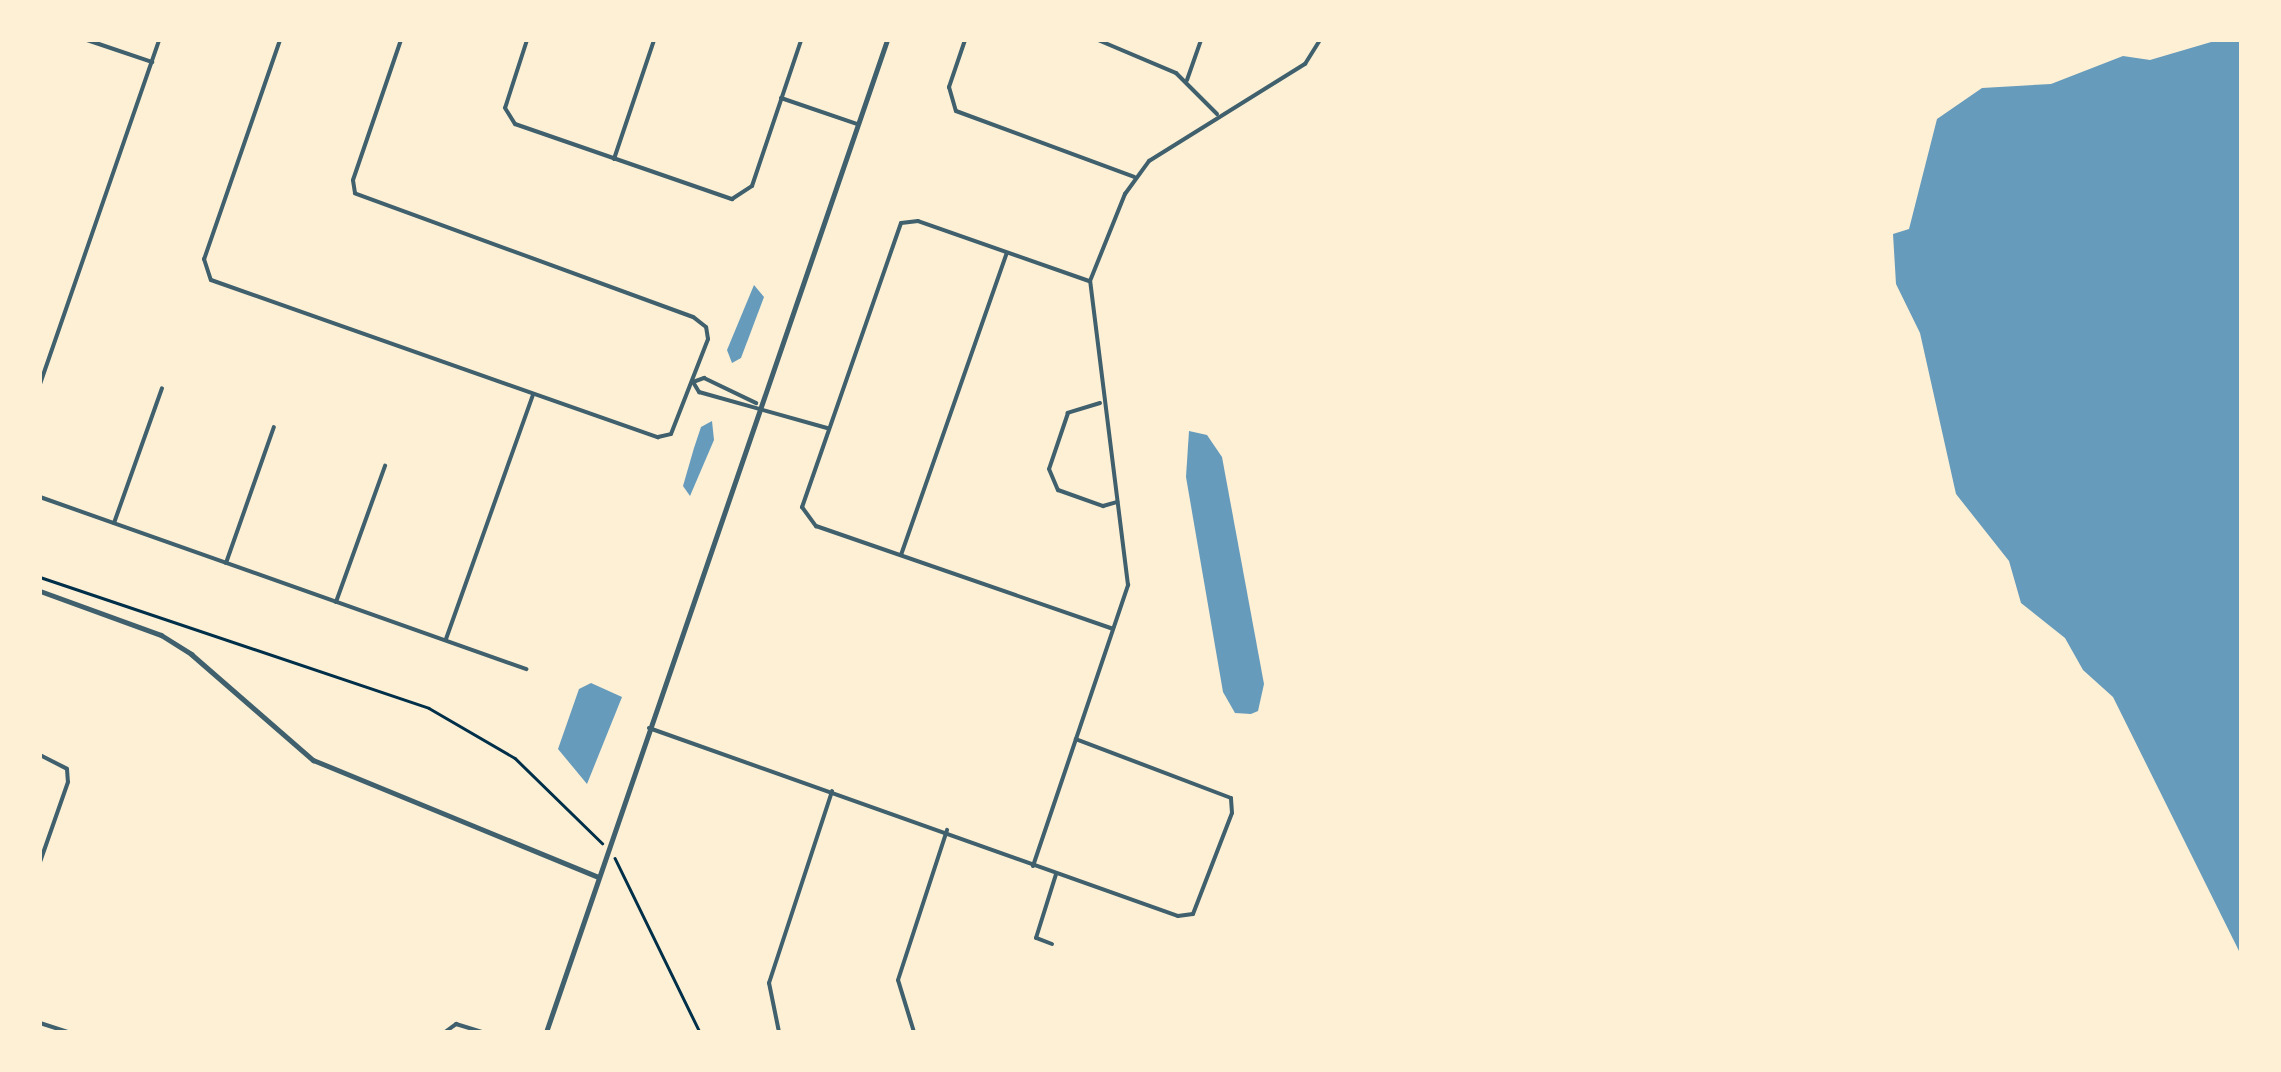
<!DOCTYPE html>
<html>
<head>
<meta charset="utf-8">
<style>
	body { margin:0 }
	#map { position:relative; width:2281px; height:1072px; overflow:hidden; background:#fdf0d5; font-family:"Asap Condensed",sans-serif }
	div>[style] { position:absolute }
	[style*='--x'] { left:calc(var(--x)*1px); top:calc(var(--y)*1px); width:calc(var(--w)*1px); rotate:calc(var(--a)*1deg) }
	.water>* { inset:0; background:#669bbc }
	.path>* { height:2.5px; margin:-1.25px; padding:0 1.25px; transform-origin:1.25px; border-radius:1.25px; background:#003049 }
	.minor>* { height:4px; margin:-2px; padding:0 2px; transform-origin:2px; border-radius:2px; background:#3f606c }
	.tertiary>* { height:5px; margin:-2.5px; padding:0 2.5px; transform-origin:2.5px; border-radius:2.5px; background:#3f606c }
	span { translate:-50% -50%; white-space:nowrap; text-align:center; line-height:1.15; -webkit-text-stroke:8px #fdf0d5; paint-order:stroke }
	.frame { position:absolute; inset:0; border:42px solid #fdf0d5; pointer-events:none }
</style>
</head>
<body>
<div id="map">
	<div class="water">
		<div style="clip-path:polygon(2218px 40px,2241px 40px,2241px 955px,2113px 697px,2083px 670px,2065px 638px,2021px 603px,2009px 561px,1956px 494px,1920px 333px,1896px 284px,1893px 234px,1909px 229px,1937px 119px,1982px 88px,2051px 84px,2123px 56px,2150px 60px)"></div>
		<div style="clip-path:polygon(754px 285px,764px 297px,741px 358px,732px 363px,727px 350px)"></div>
		<div style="clip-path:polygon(712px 421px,714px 440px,690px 496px,683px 486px,694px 448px,701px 427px)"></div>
		<div style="clip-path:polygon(1189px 431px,1207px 435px,1222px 457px,1264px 684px,1258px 711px,1251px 714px,1235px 713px,1223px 692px,1186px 477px)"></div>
		<div style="clip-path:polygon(591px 683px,622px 697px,587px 784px,558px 749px,579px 689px)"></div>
	</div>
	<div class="path">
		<div style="--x:40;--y:577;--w:410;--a:18.6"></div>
		<div style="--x:429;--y:708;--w:99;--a:30.2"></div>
		<div style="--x:515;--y:758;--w:122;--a:44.3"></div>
		<div style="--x:615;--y:858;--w:194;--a:64"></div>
	</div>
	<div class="minor">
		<div style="--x:87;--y:40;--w:69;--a:18.7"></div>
		<div style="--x:280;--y:40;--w:232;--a:109.1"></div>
		<div style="--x:204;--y:259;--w:22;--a:72"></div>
		<div style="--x:211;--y:280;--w:474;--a:19.4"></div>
		<div style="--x:658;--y:437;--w:13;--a:-13"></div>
		<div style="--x:671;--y:434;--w:102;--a:-68.7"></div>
		<div style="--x:708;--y:339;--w:12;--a:-99"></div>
		<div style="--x:706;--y:327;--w:16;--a:-142"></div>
		<div style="--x:693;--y:317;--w:360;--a:-159.9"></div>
		<div style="--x:355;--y:193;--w:13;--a:-99"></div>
		<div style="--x:353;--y:180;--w:148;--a:-71.1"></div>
		<div style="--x:527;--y:40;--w:71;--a:107.9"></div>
		<div style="--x:505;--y:108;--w:19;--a:58"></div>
		<div style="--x:515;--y:124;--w:230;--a:19.1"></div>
		<div style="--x:732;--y:199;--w:24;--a:-33"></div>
		<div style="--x:752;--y:186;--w:154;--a:-71.4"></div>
		<div style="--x:965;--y:40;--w:50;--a:108.8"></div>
		<div style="--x:949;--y:87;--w:25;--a:74"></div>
		<div style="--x:956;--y:111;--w:190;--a:20.3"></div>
		<div style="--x:1098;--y:40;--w:85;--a:22.9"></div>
		<div style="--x:1176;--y:73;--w:58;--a:45"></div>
		<div style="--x:1187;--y:80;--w:42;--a:-70.7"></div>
		<div style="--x:781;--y:98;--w:80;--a:18.9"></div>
		<div style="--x:614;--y:159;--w:126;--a:-71.4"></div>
		<div style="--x:1089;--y:281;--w:181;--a:-160.7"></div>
		<div style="--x:918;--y:221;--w:17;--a:173"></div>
		<div style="--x:901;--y:223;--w:301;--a:109.2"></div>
		<div style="--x:802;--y:507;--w:24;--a:54"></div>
		<div style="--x:816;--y:526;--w:314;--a:19.1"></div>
		<div style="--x:693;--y:382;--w:12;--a:59"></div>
		<div style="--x:699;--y:392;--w:133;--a:15.7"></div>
		<div style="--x:693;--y:382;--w:12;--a:-20"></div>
		<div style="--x:704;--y:378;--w:58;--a:25.7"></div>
		<div style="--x:40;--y:384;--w:364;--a:-70.9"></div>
		<div style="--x:1100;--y:403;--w:34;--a:163"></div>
		<div style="--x:1068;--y:413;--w:59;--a:108.7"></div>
		<div style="--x:1049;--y:469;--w:23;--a:67"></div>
		<div style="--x:1058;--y:490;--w:48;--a:19.6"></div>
		<div style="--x:1103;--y:506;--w:15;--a:-16"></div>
		<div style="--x:40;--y:497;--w:516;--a:19.49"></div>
		<div style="--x:114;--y:523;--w:143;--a:-70.4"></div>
		<div style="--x:901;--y:555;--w:320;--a:-70.7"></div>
		<div style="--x:226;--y:563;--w:144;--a:-70.6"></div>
		<div style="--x:336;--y:602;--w:145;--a:-70.2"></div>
		<div style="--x:446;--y:639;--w:260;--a:-70.4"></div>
		<div style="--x:649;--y:728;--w:561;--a:19.56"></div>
		<div style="--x:1178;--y:916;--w:15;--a:-8"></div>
		<div style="--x:1193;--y:914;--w:108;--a:-68.9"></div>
		<div style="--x:1232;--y:813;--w:15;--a:-94"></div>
		<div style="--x:1231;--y:798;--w:166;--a:-159.2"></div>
		<div style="--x:40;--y:755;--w:30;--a:27"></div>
		<div style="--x:67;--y:769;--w:13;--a:86"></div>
		<div style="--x:68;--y:782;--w:85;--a:109.3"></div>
		<div style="--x:1033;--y:866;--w:297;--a:-71.3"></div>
		<div style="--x:1128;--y:585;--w:306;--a:-97.1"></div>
		<div style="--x:1090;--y:281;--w:94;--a:-68.1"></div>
		<div style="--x:1125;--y:194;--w:41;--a:-54"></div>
		<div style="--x:1149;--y:161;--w:184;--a:-31.9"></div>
		<div style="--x:1305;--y:64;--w:28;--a:-58"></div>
		<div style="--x:1052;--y:944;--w:17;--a:-159"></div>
		<div style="--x:1036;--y:938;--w:67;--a:-72.6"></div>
		<div style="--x:40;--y:1023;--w:29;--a:18"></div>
		<div style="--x:445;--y:1032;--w:14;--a:-36"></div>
		<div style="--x:456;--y:1024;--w:27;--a:17"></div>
		<div style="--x:779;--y:1032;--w:50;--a:-101.5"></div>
		<div style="--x:769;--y:983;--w:202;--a:-71.8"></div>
		<div style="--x:914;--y:1032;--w:54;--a:-107.1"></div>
		<div style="--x:898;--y:980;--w:158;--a:-71.9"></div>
	</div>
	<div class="tertiary">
		<div style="--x:40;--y:591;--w:129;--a:20"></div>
		<div style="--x:161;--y:635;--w:36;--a:32"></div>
		<div style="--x:191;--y:654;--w:162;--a:41"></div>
		<div style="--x:313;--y:760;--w:308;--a:22.3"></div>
		<div style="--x:546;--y:1032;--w:1049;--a:-71.03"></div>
	</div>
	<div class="frame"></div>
</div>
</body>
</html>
